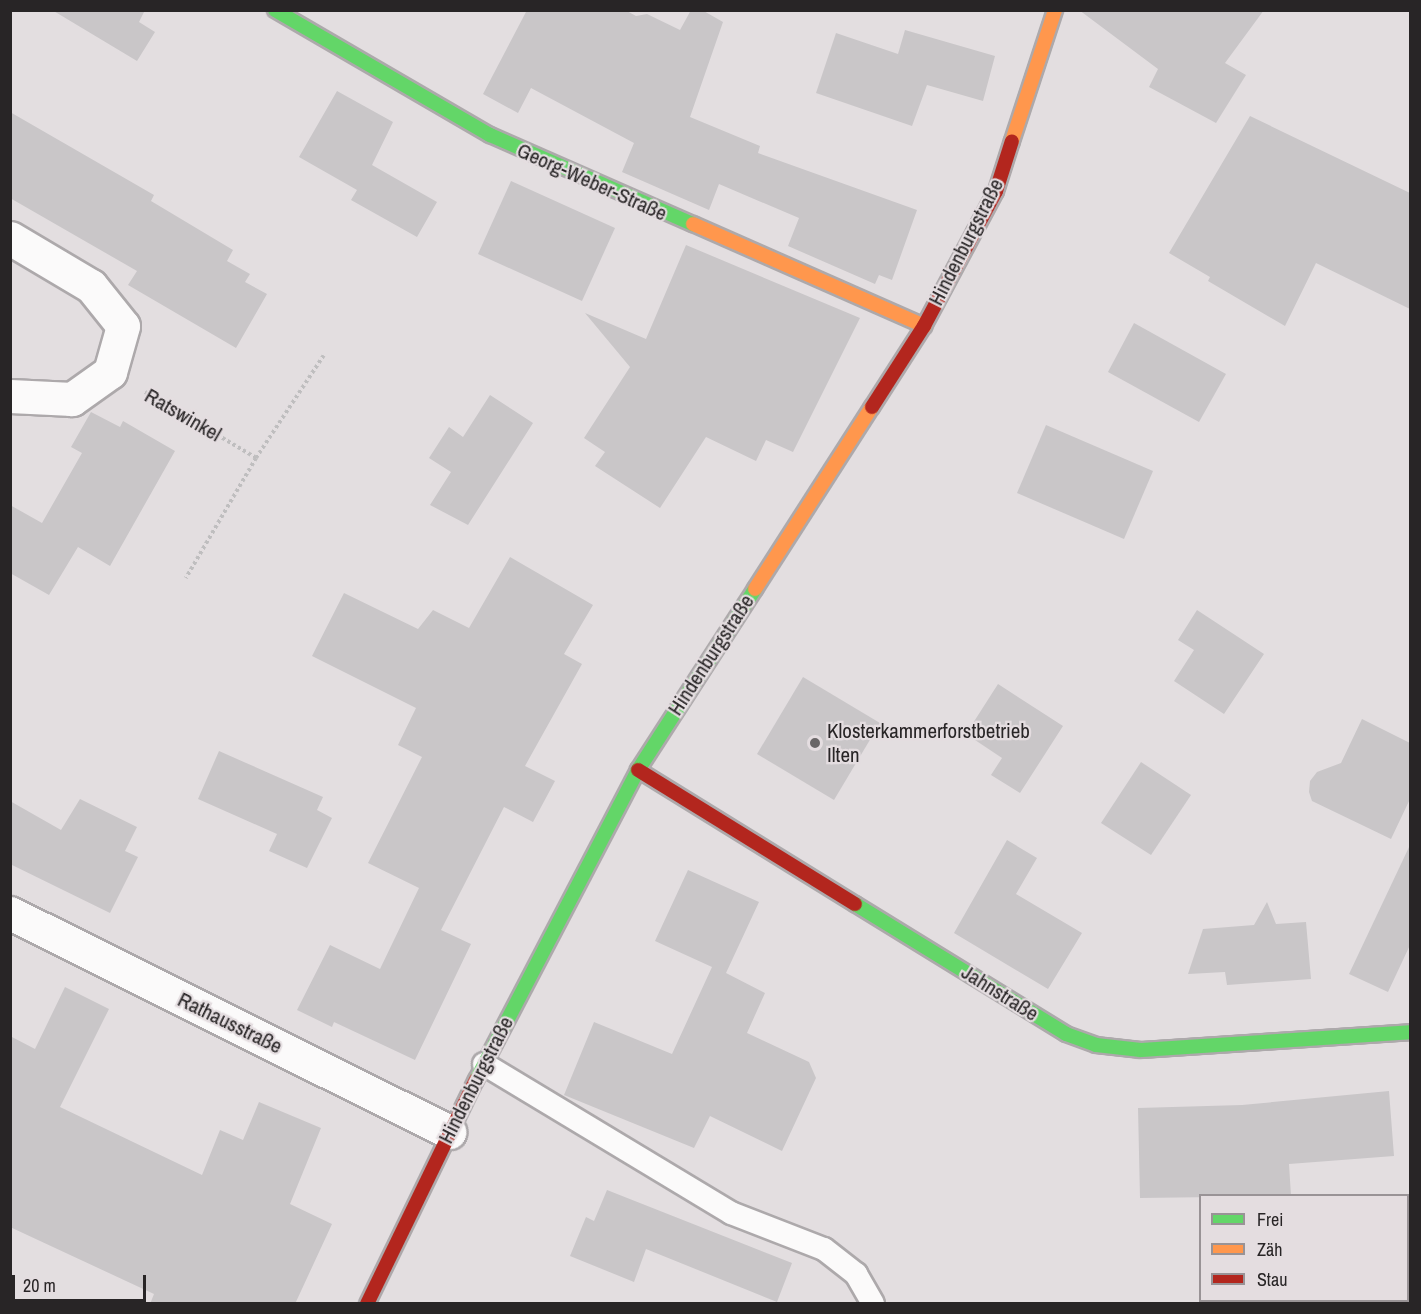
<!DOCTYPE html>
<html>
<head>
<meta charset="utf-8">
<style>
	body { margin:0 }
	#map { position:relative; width:1421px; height:1314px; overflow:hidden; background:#e3dee0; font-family:"Archivo Narrow",sans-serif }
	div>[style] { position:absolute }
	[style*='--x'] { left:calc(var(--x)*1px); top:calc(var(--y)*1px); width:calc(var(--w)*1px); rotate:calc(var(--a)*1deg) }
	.building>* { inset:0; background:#c9c6c8 }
	.path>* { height:4px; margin-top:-2px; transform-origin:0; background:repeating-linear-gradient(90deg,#bfbebf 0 3px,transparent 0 6px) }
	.roads { filter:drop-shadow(2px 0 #ada9ab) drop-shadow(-2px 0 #ada9ab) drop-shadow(0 2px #ada9ab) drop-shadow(0 -2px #ada9ab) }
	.lane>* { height:22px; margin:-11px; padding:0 11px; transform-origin:11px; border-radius:11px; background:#fbfafa }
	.street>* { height:33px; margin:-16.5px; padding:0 16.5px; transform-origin:16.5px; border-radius:16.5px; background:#fbfafa }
	.fast>* { height:14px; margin:-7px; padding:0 7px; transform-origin:7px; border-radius:7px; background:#63d668 }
	.slow>* { height:14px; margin:-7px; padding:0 7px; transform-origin:7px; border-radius:7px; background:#ff974d }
	.jam>* { height:14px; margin:-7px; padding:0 7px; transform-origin:7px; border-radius:7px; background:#b3261e }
	.dots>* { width:16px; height:16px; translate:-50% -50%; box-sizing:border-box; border:3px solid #e4dde0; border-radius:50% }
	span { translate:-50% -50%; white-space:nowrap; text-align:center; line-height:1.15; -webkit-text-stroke:4.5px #e4dde0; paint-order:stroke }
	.street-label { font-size:21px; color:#282526 }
	.poi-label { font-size:21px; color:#282526 }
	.left { translate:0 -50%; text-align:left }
	.frame { position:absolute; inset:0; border:12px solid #282526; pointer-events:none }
	.legend { position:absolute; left:1199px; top:1194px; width:210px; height:108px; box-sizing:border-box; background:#e4dde0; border:2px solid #999396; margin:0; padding:8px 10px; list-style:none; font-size:18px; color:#282526 }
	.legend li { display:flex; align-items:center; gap:12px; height:30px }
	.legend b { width:30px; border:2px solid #999396 }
	.scale { position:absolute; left:12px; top:1275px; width:134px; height:27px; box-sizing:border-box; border:3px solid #282526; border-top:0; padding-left:8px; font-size:18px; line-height:21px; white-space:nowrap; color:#282526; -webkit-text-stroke:4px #e4dde0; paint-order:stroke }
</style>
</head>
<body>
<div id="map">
	<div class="building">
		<div style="clip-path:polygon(52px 10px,145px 10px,139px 22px,155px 32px,137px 61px)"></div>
		<div style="clip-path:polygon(527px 10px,625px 10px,636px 16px,647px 14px,680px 30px,691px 10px,702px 10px,723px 22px,690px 117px,760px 146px,758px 153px,917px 210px,892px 280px,879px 275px,875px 284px,788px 246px,799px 218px,719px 184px,709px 210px,622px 172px,634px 143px,531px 88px,518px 113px,483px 94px)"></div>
		<div style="clip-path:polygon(1079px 10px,1264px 10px,1225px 63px,1246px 75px,1216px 123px,1149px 87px,1158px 69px)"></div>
		<div style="clip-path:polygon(905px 30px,995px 56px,983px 101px,927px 85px,912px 126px,816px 93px,836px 33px,898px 54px)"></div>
		<div style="clip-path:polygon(337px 91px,393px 122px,372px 165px,437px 202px,417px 237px,351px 200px,357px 190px,299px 157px)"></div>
		<div style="clip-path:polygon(10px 112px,154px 195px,151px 201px,233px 250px,227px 261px,250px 274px,245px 282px,267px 294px,236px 348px,128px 285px,137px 271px,10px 198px)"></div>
		<div style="clip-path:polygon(1250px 116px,1410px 193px,1410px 309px,1316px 263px,1285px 326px,1208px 281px,1210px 277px,1169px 253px)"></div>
		<div style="clip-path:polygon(511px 181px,615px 228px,582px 301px,478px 254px)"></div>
		<div style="clip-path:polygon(686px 245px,860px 318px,793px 452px,766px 440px,756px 461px,706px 437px,660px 508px,595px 466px,605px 452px,584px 438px,630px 367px,585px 313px,646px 339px)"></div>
		<div style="clip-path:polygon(1134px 323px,1226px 374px,1199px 422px,1108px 372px)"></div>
		<div style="clip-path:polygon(490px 395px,533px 423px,468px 525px,430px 505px,451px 472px,429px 458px,449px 427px,463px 437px)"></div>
		<div style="clip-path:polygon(91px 412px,120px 427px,123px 421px,175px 451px,110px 566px,78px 547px,49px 595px,10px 573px,10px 505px,42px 523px,82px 453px,71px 447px)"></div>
		<div style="clip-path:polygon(1046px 425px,1153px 471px,1124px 539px,1017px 493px)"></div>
		<div style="clip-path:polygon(510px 557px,593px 605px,564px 654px,582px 664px,525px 766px,555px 781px,533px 822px,504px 807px,441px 930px,471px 944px,415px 1060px,334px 1022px,332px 1027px,297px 1010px,330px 945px,380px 969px,419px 888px,368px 863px,422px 757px,398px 745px,416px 708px,312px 656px,344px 593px,418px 629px,433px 610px,469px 628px)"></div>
		<div style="clip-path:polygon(1197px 610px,1264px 654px,1224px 714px,1174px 681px,1194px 650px,1178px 640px)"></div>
		<div style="clip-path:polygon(803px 677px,880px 723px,834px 800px,757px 754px)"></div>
		<div style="clip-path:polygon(998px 684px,1063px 726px,1020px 793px,991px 775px,1002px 758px,966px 734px)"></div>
		<div style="clip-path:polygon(1362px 719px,1410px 743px,1410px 799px,1391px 839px,1312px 801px,1309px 792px,1310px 781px,1317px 772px,1341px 763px)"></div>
		<div style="clip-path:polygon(219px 751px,323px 797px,317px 810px,332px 818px,307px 868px,269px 851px,277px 834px,198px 799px)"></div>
		<div style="clip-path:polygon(1141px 762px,1191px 795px,1151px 855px,1101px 823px)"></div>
		<div style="clip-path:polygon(80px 799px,137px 827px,125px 851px,138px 857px,110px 913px,10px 864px,10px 801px,61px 830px)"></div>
		<div style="clip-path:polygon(1007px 840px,1037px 858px,1016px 894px,1082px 933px,1048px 989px,954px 933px)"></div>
		<div style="clip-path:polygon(1410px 845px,1410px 945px,1388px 992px,1349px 974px)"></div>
		<div style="clip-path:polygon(688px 870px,759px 902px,726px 973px,765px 993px,747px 1033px,809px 1062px,816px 1078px,782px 1151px,710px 1116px,694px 1148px,564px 1095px,594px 1022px,672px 1054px,712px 967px,655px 941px)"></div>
		<div style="clip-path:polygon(1267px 902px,1276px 924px,1306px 922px,1311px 979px,1227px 985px,1225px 972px,1188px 974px,1203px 929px,1254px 925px)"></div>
		<div style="clip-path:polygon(65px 987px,109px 1009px,60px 1107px,202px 1175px,220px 1130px,243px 1140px,259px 1102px,321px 1128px,290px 1204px,332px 1224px,295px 1304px,150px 1304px,154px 1294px,10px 1227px,10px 1036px,35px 1049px)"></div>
		<div style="clip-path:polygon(1389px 1091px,1394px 1156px,1289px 1164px,1291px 1196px,1140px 1198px,1138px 1108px,1242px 1105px)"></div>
		<div style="clip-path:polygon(607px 1190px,792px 1263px,777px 1302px,646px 1249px,634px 1282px,570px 1256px,586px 1217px,594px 1221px)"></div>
	</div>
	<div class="path">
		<div style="--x:145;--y:392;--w:129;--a:30.7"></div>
		<div style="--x:256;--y:458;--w:139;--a:120.3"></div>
		<div style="--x:256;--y:458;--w:123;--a:-56.6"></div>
	</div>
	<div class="roads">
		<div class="lane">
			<div style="--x:484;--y:1064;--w:288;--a:31.1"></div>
			<div style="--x:731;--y:1213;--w:100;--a:21.2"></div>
			<div style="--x:824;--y:1249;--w:41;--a:38"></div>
			<div style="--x:856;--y:1274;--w:34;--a:60"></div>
		</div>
		<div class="street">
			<div style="--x:10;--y:238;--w:94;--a:30.7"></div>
			<div style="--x:91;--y:286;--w:51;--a:51.3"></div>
			<div style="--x:123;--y:326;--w:48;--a:105.8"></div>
			<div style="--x:110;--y:372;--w:47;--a:144.6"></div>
			<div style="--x:72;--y:399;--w:62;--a:-177.2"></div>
			<div style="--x:10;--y:913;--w:491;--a:26.5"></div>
		</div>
		<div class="fast">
			<div style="--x:275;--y:10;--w:249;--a:30.2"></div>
			<div style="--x:490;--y:135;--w:222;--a:23.7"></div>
			<div style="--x:855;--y:904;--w:248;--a:31.6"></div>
			<div style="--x:1066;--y:1034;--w:32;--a:20"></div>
			<div style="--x:1096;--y:1045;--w:45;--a:6.3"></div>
			<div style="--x:1141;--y:1050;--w:270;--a:-3.8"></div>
			<div style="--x:476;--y:1080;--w:350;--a:-62.4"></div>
			<div style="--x:638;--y:770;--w:216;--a:-57.1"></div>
		</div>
		<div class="slow">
			<div style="--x:1012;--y:141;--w:138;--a:-71.8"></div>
			<div style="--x:693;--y:224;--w:253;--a:23.8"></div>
			<div style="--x:755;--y:589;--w:216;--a:-57.3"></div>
		</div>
		<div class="jam">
			<div style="--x:872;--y:407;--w:96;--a:-57.3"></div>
			<div style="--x:924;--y:326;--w:153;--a:-61.9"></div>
			<div style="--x:996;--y:191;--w:52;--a:-72.3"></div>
			<div style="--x:638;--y:770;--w:255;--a:31.7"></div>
			<div style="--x:367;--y:1304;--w:249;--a:-64.1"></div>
		</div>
	</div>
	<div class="dots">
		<div style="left:815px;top:743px;background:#696667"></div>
	</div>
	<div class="street-label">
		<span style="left:592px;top:182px;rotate:24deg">Georg-Weber-Straße</span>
		<span style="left:966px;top:242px;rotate:-63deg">Hindenburgstraße</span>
		<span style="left:183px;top:415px;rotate:30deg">Ratswinkel</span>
		<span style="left:711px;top:655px;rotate:-57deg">Hindenburgstraße</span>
		<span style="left:1000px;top:993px;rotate:32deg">Jahnstraße</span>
		<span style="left:230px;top:1023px;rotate:26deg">Rathausstraße</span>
		<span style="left:476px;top:1080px;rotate:-63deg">Hindenburgstraße</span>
	</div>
	<div class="poi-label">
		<span class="left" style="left:827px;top:743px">Klosterkammerforstbetrieb<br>Ilten</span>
	</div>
	<div class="frame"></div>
	<ul class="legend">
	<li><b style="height:8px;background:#63d668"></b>Frei</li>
	<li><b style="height:8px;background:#ff974d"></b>Zäh</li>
	<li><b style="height:8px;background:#b3261e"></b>Stau</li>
	</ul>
	<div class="scale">20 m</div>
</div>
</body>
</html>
